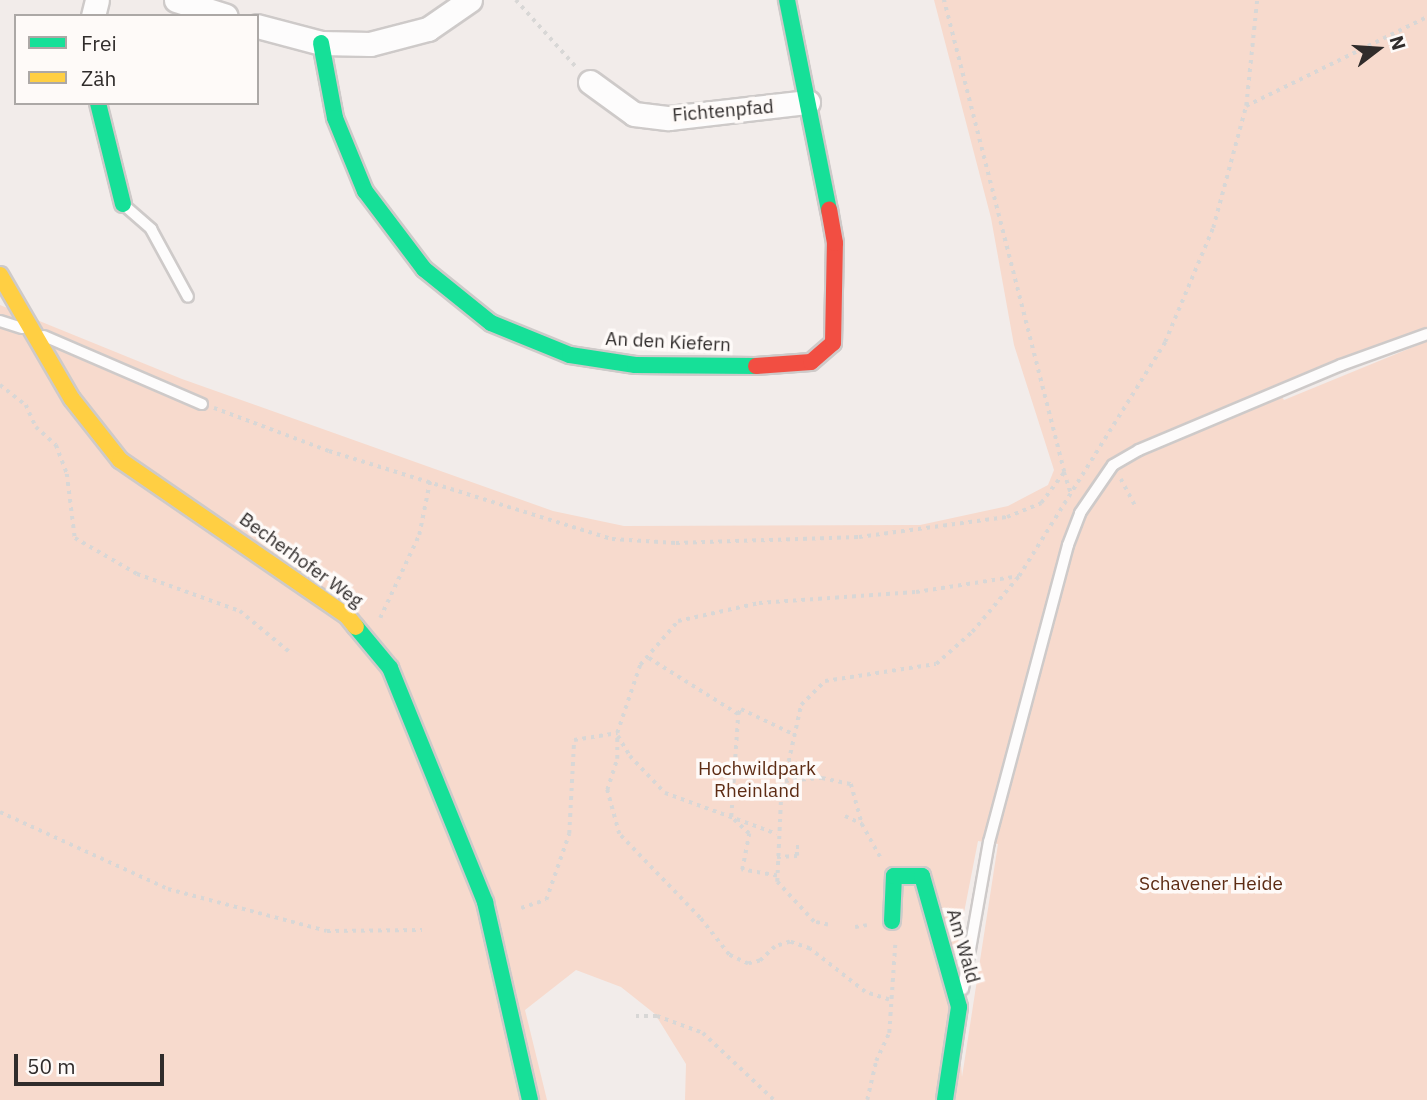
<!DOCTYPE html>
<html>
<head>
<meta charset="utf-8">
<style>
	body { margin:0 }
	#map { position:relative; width:1427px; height:1100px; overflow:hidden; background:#f2ecea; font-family:"IBM Plex Sans",sans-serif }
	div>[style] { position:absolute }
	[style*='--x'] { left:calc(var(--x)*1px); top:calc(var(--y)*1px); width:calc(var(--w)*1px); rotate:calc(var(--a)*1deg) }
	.green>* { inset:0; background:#f7dacd }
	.path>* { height:3.5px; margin-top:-1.75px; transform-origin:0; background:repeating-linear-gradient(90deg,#d8d7d6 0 3.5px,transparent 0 8.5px) }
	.roads { filter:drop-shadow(2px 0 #cecac9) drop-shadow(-2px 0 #cecac9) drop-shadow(0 2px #cecac9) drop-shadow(0 -2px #cecac9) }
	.lane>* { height:10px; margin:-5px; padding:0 5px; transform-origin:5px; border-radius:5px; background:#fdfcfc }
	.street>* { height:23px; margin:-11.5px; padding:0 11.5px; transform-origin:11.5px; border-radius:11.5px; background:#fdfcfc }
	.fast>* { height:16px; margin:-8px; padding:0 8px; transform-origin:8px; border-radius:8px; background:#16e098 }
	.slow>* { height:16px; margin:-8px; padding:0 8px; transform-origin:8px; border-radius:8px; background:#ffcf43 }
	.jam>* { height:16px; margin:-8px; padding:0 8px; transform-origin:8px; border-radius:8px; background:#f24e42 }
	span { translate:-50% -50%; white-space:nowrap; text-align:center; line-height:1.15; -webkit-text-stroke:7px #fefaf8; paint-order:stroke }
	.street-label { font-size:19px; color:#302c2b }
	.park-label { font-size:19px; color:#5d2c14 }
	.legend { position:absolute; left:14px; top:14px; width:245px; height:91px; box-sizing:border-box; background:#fefaf8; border:2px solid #aca8a6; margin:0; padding:9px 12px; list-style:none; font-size:21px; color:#302c2b }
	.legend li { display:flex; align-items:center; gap:14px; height:35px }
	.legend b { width:35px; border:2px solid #aca8a6 }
	.north { position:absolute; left:1343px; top:14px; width:70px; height:70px; -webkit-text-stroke:5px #fefaf8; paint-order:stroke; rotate:73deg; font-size:19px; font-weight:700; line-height:28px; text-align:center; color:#302c2b }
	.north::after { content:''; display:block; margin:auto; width:24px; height:32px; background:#302c2b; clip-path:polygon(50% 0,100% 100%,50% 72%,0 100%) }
	.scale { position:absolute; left:14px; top:1054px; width:150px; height:32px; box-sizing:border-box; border:4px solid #302c2b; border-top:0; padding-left:9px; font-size:21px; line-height:24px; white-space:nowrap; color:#302c2b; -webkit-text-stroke:5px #fefaf8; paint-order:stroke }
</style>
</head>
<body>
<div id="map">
	<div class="green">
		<div style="clip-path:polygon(evenodd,934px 0,1427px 0,1427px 1100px,685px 1100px,686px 1064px,655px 1014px,621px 987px,576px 970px,525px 1010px,547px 1100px,0 1100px,0 305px,182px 379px,553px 511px,624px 526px,920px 525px,1008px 506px,1048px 485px,1054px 470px,1014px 345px,991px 218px,934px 0,1422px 336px,1418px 345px,1284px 400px,1279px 393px,1422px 336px,934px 0,978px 841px,998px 844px,962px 1077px,953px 969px,978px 841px)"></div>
	</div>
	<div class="path">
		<div style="--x:516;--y:0;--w:91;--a:48.1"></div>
		<div style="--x:1246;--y:106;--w:107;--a:-84.1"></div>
		<div style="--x:0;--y:385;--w:33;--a:38"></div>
		<div style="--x:26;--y:405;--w:24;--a:66"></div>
		<div style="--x:36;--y:427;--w:27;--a:42"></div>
		<div style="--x:56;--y:445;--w:31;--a:69"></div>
		<div style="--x:67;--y:474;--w:64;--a:82.9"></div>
		<div style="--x:75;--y:538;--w:72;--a:30.1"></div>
		<div style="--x:137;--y:574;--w:109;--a:19.8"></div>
		<div style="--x:240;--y:611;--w:67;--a:39.6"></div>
		<div style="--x:214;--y:408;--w:123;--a:20.5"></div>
		<div style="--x:329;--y:451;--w:296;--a:17.3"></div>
		<div style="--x:612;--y:539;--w:64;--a:3.6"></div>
		<div style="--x:676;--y:543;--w:183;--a:-1.9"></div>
		<div style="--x:859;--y:537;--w:149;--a:-7.7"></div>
		<div style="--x:1007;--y:517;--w:37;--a:-22"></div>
		<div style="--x:1041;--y:503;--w:39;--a:-53"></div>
		<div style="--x:1064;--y:472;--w:487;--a:-104.3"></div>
		<div style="--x:1064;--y:472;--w:22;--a:72"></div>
		<div style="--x:1121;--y:479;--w:32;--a:62"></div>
		<div style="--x:380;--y:618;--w:92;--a:-64.8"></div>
		<div style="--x:419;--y:535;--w:55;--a:-78.5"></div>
		<div style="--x:649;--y:658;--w:105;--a:32.2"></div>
		<div style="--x:618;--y:736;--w:23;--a:59"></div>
		<div style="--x:630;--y:756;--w:51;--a:46.6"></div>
		<div style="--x:665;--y:793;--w:119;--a:20.1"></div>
		<div style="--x:785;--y:781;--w:37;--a:-5"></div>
		<div style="--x:822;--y:778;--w:30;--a:12"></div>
		<div style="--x:851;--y:784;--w:41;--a:74.6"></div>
		<div style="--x:0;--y:812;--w:185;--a:24.6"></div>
		<div style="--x:168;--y:889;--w:164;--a:14.8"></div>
		<div style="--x:327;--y:931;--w:95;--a:-0.6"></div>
		<div style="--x:845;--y:816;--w:19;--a:25"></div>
		<div style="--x:862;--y:824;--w:38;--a:61"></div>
		<div style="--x:777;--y:857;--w:20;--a:-3"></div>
		<div style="--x:797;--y:856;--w:9;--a:-96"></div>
		<div style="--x:796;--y:847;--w:7;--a:0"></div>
		<div style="--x:777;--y:876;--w:36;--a:-170"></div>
		<div style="--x:742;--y:870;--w:37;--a:-79"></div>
		<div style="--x:749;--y:834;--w:25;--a:-137"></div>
		<div style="--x:731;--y:817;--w:103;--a:-86.1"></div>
		<div style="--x:738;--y:714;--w:6;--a:-59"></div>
		<div style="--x:741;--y:709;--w:60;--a:25.7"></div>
		<div style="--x:521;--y:908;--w:26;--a:-18"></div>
		<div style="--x:546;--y:900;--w:70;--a:-70.8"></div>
		<div style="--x:569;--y:834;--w:94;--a:-87"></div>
		<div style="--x:574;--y:740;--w:44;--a:-9.2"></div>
		<div style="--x:828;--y:925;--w:14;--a:-168"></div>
		<div style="--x:814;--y:922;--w:54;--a:-132.8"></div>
		<div style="--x:777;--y:882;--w:87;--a:-87.4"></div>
		<div style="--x:781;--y:795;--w:92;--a:-77.5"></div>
		<div style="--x:801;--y:705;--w:34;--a:-45"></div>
		<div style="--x:825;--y:681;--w:112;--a:-8.7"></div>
		<div style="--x:936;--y:664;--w:48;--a:-41.6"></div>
		<div style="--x:972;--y:632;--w:73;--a:-50"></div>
		<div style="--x:855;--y:927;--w:12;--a:-9"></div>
		<div style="--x:889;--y:1000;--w:25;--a:-162"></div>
		<div style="--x:865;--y:992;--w:70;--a:-142"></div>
		<div style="--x:810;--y:949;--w:21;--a:-161"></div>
		<div style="--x:790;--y:942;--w:16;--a:162"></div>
		<div style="--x:775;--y:947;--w:21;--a:137"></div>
		<div style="--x:760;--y:961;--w:12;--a:166"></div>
		<div style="--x:748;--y:964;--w:21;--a:-155"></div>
		<div style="--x:729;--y:955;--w:47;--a:-128.1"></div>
		<div style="--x:700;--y:918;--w:117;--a:-134"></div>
		<div style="--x:619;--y:834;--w:46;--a:-105.3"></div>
		<div style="--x:607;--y:790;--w:33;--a:-72"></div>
		<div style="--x:617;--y:759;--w:26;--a:-90"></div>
		<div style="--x:617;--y:733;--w:72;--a:-71.3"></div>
		<div style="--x:640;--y:665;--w:58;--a:-49.2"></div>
		<div style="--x:678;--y:621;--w:83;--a:-12.5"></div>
		<div style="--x:759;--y:603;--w:157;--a:-4"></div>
		<div style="--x:916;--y:592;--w:104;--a:-8.8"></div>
		<div style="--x:1019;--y:576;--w:276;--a:-58"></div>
		<div style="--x:1165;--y:342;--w:124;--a:-67.2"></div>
		<div style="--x:1213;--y:228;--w:126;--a:-74.9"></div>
		<div style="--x:1246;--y:106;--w:202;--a:-26.2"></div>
		<div style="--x:636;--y:1016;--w:21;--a:0"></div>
		<div style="--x:657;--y:1016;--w:49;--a:20.3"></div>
		<div style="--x:703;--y:1033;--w:98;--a:43.3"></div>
		<div style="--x:867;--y:1100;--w:40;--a:-77"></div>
		<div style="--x:876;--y:1061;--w:31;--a:-65"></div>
		<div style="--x:889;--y:1033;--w:88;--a:-86.1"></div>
	</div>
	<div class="roads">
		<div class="lane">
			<div style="--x:125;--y:206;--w:35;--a:41"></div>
			<div style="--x:151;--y:229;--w:77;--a:61.4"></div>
			<div style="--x:0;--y:321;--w:23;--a:18"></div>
			<div style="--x:44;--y:336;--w:172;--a:23.3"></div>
			<div style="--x:963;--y:989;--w:149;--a:-80"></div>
			<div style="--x:989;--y:842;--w:307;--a:-75.1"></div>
			<div style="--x:1068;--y:545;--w:34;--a:-69"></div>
			<div style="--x:1080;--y:513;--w:58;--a:-55.5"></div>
			<div style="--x:1113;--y:465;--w:30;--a:-30"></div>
			<div style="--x:1139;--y:450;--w:219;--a:-22.8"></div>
			<div style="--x:1341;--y:365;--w:91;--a:-19.8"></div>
		</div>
		<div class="street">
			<div style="--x:176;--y:0;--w:52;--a:17.7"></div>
			<div style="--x:93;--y:16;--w:16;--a:-76"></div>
			<div style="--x:257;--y:26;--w:66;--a:14.9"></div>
			<div style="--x:321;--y:43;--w:49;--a:1.2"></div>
			<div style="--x:370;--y:44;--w:60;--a:-14.5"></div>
			<div style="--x:428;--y:29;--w:51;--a:-34.6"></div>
			<div style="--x:590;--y:82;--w:54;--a:36"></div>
			<div style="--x:634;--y:114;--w:35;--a:7"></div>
			<div style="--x:669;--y:118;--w:140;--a:-6.6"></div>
		</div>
		<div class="fast">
			<div style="--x:787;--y:0;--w:214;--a:78.7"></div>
			<div style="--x:321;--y:43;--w:76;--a:79.4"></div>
			<div style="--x:335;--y:118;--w:79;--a:67.7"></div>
			<div style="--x:365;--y:191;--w:98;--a:52.9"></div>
			<div style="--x:424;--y:269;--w:86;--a:38.9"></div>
			<div style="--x:491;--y:323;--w:85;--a:22.1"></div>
			<div style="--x:570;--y:355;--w:66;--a:8.7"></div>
			<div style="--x:635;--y:365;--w:121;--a:0.5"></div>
			<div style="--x:98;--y:103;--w:104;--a:76.1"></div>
			<div style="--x:356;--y:627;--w:53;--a:50.3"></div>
			<div style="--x:390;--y:668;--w:253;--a:67.9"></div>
			<div style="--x:485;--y:902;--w:203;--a:77.2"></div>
			<div style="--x:892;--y:921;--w:45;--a:-87.5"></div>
			<div style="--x:894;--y:876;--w:28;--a:0"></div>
			<div style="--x:922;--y:876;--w:136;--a:74.2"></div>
			<div style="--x:959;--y:1007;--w:94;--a:98.6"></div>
		</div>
		<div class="slow">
			<div style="--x:0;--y:275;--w:143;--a:59.9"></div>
			<div style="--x:72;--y:399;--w:78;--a:51.8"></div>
			<div style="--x:120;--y:460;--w:275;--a:34.5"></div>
			<div style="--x:347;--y:616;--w:14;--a:51"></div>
		</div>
		<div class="jam">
			<div style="--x:756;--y:366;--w:55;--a:-4.2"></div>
			<div style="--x:811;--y:362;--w:29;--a:-41"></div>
			<div style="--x:833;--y:343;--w:100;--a:-88.9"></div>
			<div style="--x:835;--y:243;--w:34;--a:-100"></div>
		</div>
	</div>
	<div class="street-label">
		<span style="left:723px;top:111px;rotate:-5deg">Fichtenpfad</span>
		<span style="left:668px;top:342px;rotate:3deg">An den Kiefern</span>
		<span style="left:301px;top:560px;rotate:36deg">Becherhofer Weg</span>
		<span style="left:963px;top:946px;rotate:74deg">Am Wald</span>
	</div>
	<div class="park-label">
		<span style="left:757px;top:780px">Hochwildpark<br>Rheinland</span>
		<span style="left:1211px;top:884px">Schavener Heide</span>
	</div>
	<ul class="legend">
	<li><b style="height:9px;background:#16e098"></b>Frei</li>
	<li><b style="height:9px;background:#ffcf43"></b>Zäh</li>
	</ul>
	<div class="north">N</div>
	<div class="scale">50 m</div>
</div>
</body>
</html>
